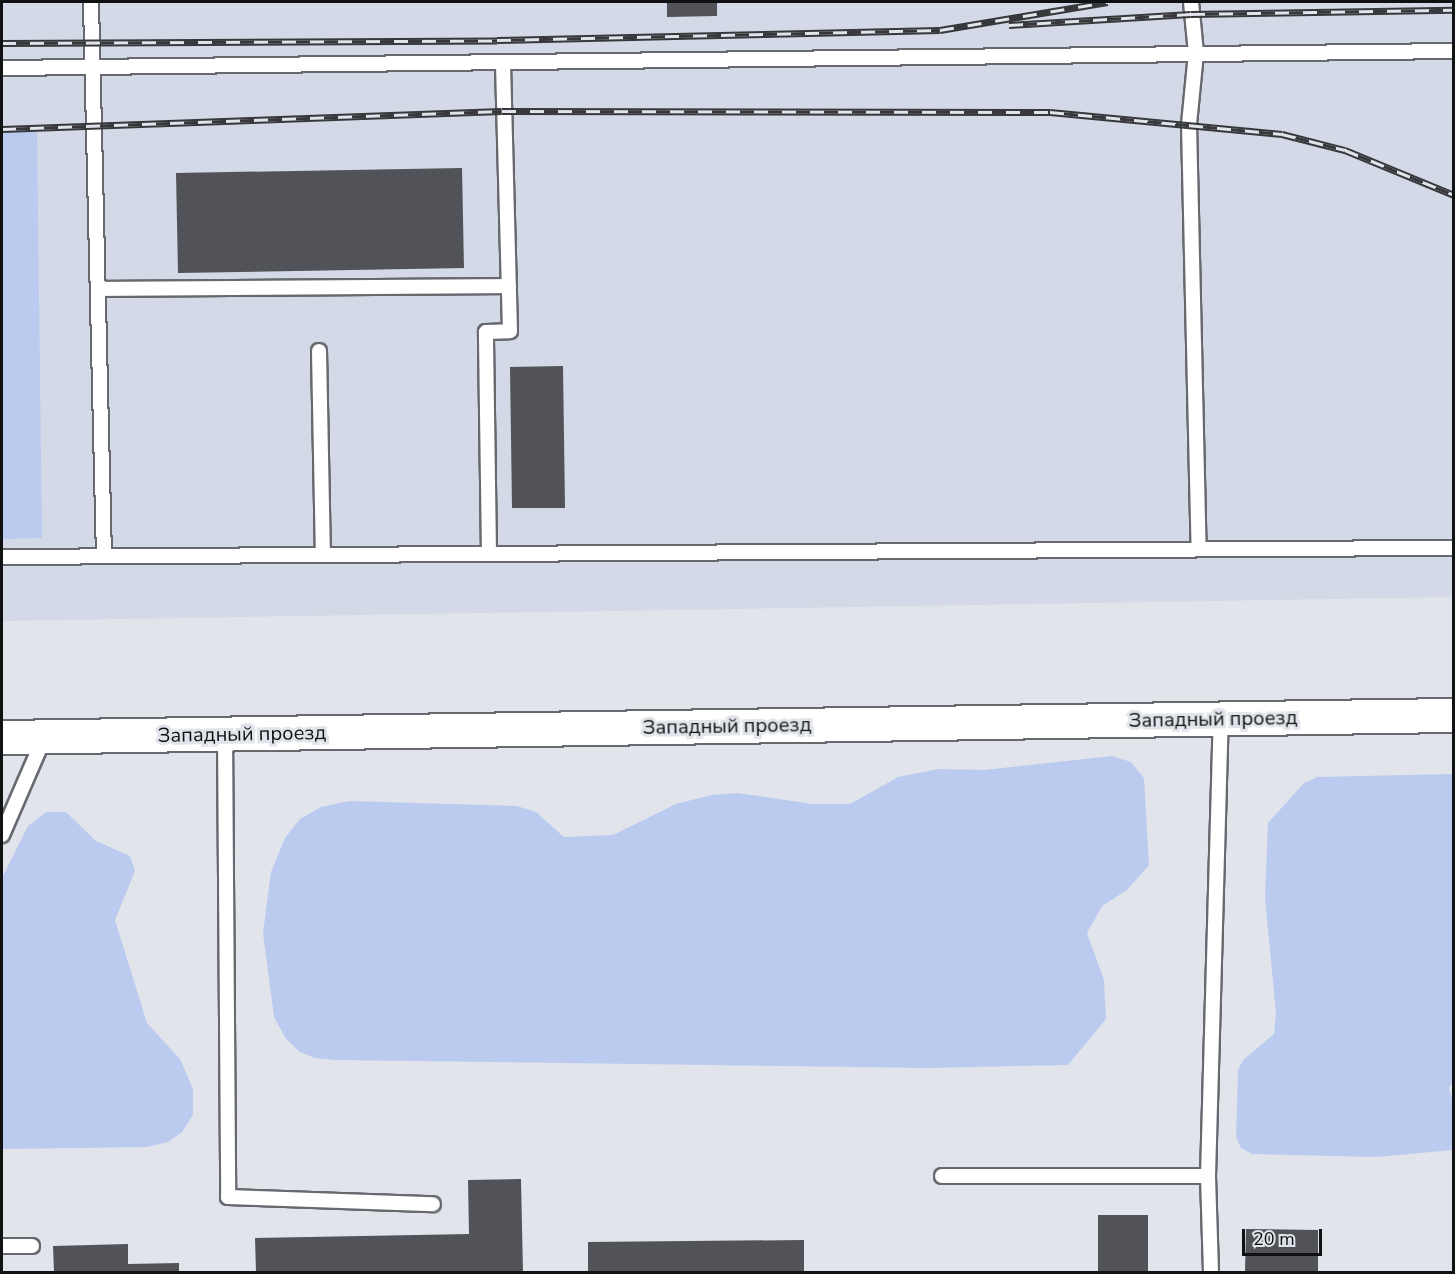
<!DOCTYPE html>
<html>
<head>
<meta charset="utf-8">
<style>
	body { margin:0 }
	#map { position:relative; width:1455px; height:1274px; overflow:hidden; background:#e1e4ea; font-family:"Nunito Sans",sans-serif }
	div>[style] { position:absolute }
	[style*='--x'] { left:calc(var(--x)*1px); top:calc(var(--y)*1px); width:calc(var(--w)*1px); rotate:calc(var(--a)*1deg) }
	.built>* { inset:0; background:#d3d9e6 }
	.green>* { inset:0; background:#bbcbf0 }
	.building>* { inset:0; background:#515358 }
	.roads { filter:drop-shadow(2px 0 #67696f) drop-shadow(-2px 0 #67696f) drop-shadow(0 2px #67696f) drop-shadow(0 -2px #67696f) }
	.lane>* { height:14px; margin:-7px; padding:0 7px; transform-origin:7px; border-radius:7px; background:#fff }
	.primary>* { height:33px; margin:-16.5px; padding:0 16.5px; transform-origin:16.5px; border-radius:16.5px; background:#fff }
	.rail>* { height:7px; margin-top:-3.5px; transform-origin:0; background:repeating-linear-gradient(90deg,#e1e4ea 0 14px,#37383b 0 28px); box-sizing:border-box; border-block:2px solid #37383b }
	span { translate:-50% -50%; white-space:nowrap; text-align:center; line-height:1.15; -webkit-text-stroke:6px #e1e4ea; paint-order:stroke }
	.street-label { font-size:20px; color:#101113 }
	.frame { position:absolute; inset:0; border:3px solid #101113; pointer-events:none }
	.scale { position:absolute; left:1242px; top:1229px; width:80px; height:27px; box-sizing:border-box; border:3px solid #101113; border-top:0; padding-left:8px; font-size:18px; line-height:21px; white-space:nowrap; color:#101113; -webkit-text-stroke:4px #e1e4ea; paint-order:stroke }
</style>
</head>
<body>
<div id="map">
	<div class="built">
		<div style="clip-path:polygon(2px 2px,1453px 2px,1453px 597px,2px 621px)"></div>
	</div>
	<div class="green">
		<div style="clip-path:polygon(2px 131px,37px 131px,42px 538px,2px 539px)"></div>
		<div style="clip-path:polygon(1112px 756px,1131px 762px,1144px 778px,1149px 865px,1127px 890px,1102px 906px,1087px 933px,1104px 980px,1106px 1019px,1068px 1065px,928px 1068px,335px 1060px,315px 1058px,300px 1052px,286px 1039px,274px 1017px,263px 933px,271px 872px,285px 838px,300px 819px,321px 807px,349px 801px,517px 806px,536px 812px,564px 837px,613px 835px,676px 804px,711px 795px,738px 793px,812px 804px,850px 804px,898px 777px,939px 769px,984px 770px)"></div>
		<div style="clip-path:polygon(1453px 774px,1454px 1080px,1449px 1088px,1453px 1103px,1453px 1150px,1376px 1157px,1252px 1154px,1241px 1148px,1236px 1137px,1238px 1070px,1243px 1060px,1274px 1034px,1276px 1013px,1265px 898px,1268px 823px,1304px 783px,1317px 777px)"></div>
		<div style="clip-path:polygon(46px 812px,66px 812px,96px 841px,130px 856px,135px 871px,115px 920px,147px 1023px,180px 1059px,193px 1089px,193px 1115px,182px 1132px,168px 1142px,147px 1147px,2px 1149px,2px 878px,28px 826px)"></div>
	</div>
	<div class="building">
		<div style="clip-path:polygon(667px 2px,717px 2px,717px 16px,667px 17px)"></div>
		<div style="clip-path:polygon(462px 168px,464px 268px,178px 273px,176px 173px)"></div>
		<div style="clip-path:polygon(563px 366px,565px 508px,512px 508px,510px 367px)"></div>
		<div style="clip-path:polygon(521px 1179px,523px 1272px,256px 1272px,255px 1238px,469px 1234px,468px 1180px)"></div>
		<div style="clip-path:polygon(1098px 1215px,1148px 1215px,1148px 1272px,1098px 1272px)"></div>
		<div style="clip-path:polygon(1246px 1229px,1318px 1230px,1318px 1272px,1245px 1272px)"></div>
		<div style="clip-path:polygon(804px 1240px,804px 1272px,588px 1272px,588px 1242px)"></div>
		<div style="clip-path:polygon(128px 1244px,128px 1264px,179px 1263px,179px 1272px,54px 1272px,53px 1246px)"></div>
	</div>
	<div class="roads">
		<div class="lane">
			<div style="--x:91;--y:2;--w:554;--a:88.66"></div>
			<div style="--x:1191;--y:2;--w:51;--a:84.4"></div>
			<div style="--x:1196;--y:53;--w:71;--a:95.6"></div>
			<div style="--x:1189;--y:124;--w:425;--a:88.7"></div>
			<div style="--x:2;--y:68;--w:1452;--a:-0.67"></div>
			<div style="--x:98;--y:289;--w:411;--a:-0.4"></div>
			<div style="--x:319;--y:351;--w:204;--a:88.9"></div>
			<div style="--x:489;--y:554;--w:222;--a:-90.8"></div>
			<div style="--x:486;--y:332;--w:24;--a:-2"></div>
			<div style="--x:510;--y:331;--w:267;--a:-91.5"></div>
			<div style="--x:2;--y:557;--w:1452;--a:-0.36"></div>
			<div style="--x:225;--y:734;--w:463;--a:89.6"></div>
			<div style="--x:228;--y:1197;--w:205;--a:2"></div>
			<div style="--x:2;--y:835;--w:106;--a:-66.6"></div>
			<div style="--x:942;--y:1176;--w:266;--a:0"></div>
			<div style="--x:2;--y:1246;--w:30;--a:0"></div>
			<div style="--x:1211;--y:1272;--w:96;--a:-91.8"></div>
			<div style="--x:1208;--y:1176;--w:457;--a:-88.4"></div>
		</div>
		<div class="primary">
			<div style="--x:2;--y:737;--w:1452;--a:-0.87"></div>
		</div>
	</div>
	<div class="rail">
		<div style="--x:1009;--y:25;--w:182;--a:-3.5"></div>
		<div style="--x:1191;--y:14;--w:263;--a:-0.9"></div>
		<div style="--x:2;--y:43;--w:495;--a:-0.3"></div>
		<div style="--x:497;--y:40;--w:443;--a:-1.3"></div>
		<div style="--x:940;--y:30;--w:170;--a:-9.5"></div>
		<div style="--x:2;--y:129;--w:500;--a:-2.06"></div>
		<div style="--x:502;--y:111;--w:548;--a:0.1"></div>
		<div style="--x:1050;--y:112;--w:233;--a:5.4"></div>
		<div style="--x:1282;--y:134;--w:65;--a:14.3"></div>
		<div style="--x:1345;--y:150;--w:118;--a:22.4"></div>
	</div>
	<div class="street-label">
		<span style="left:1213px;top:719px;rotate:-1deg">Западный проезд</span>
		<span style="left:727px;top:726px;rotate:-1deg">Западный проезд</span>
		<span style="left:242px;top:734px;rotate:-1deg">Западный проезд</span>
	</div>
	<div class="frame"></div>
	<div class="scale">20 m</div>
</div>
</body>
</html>
